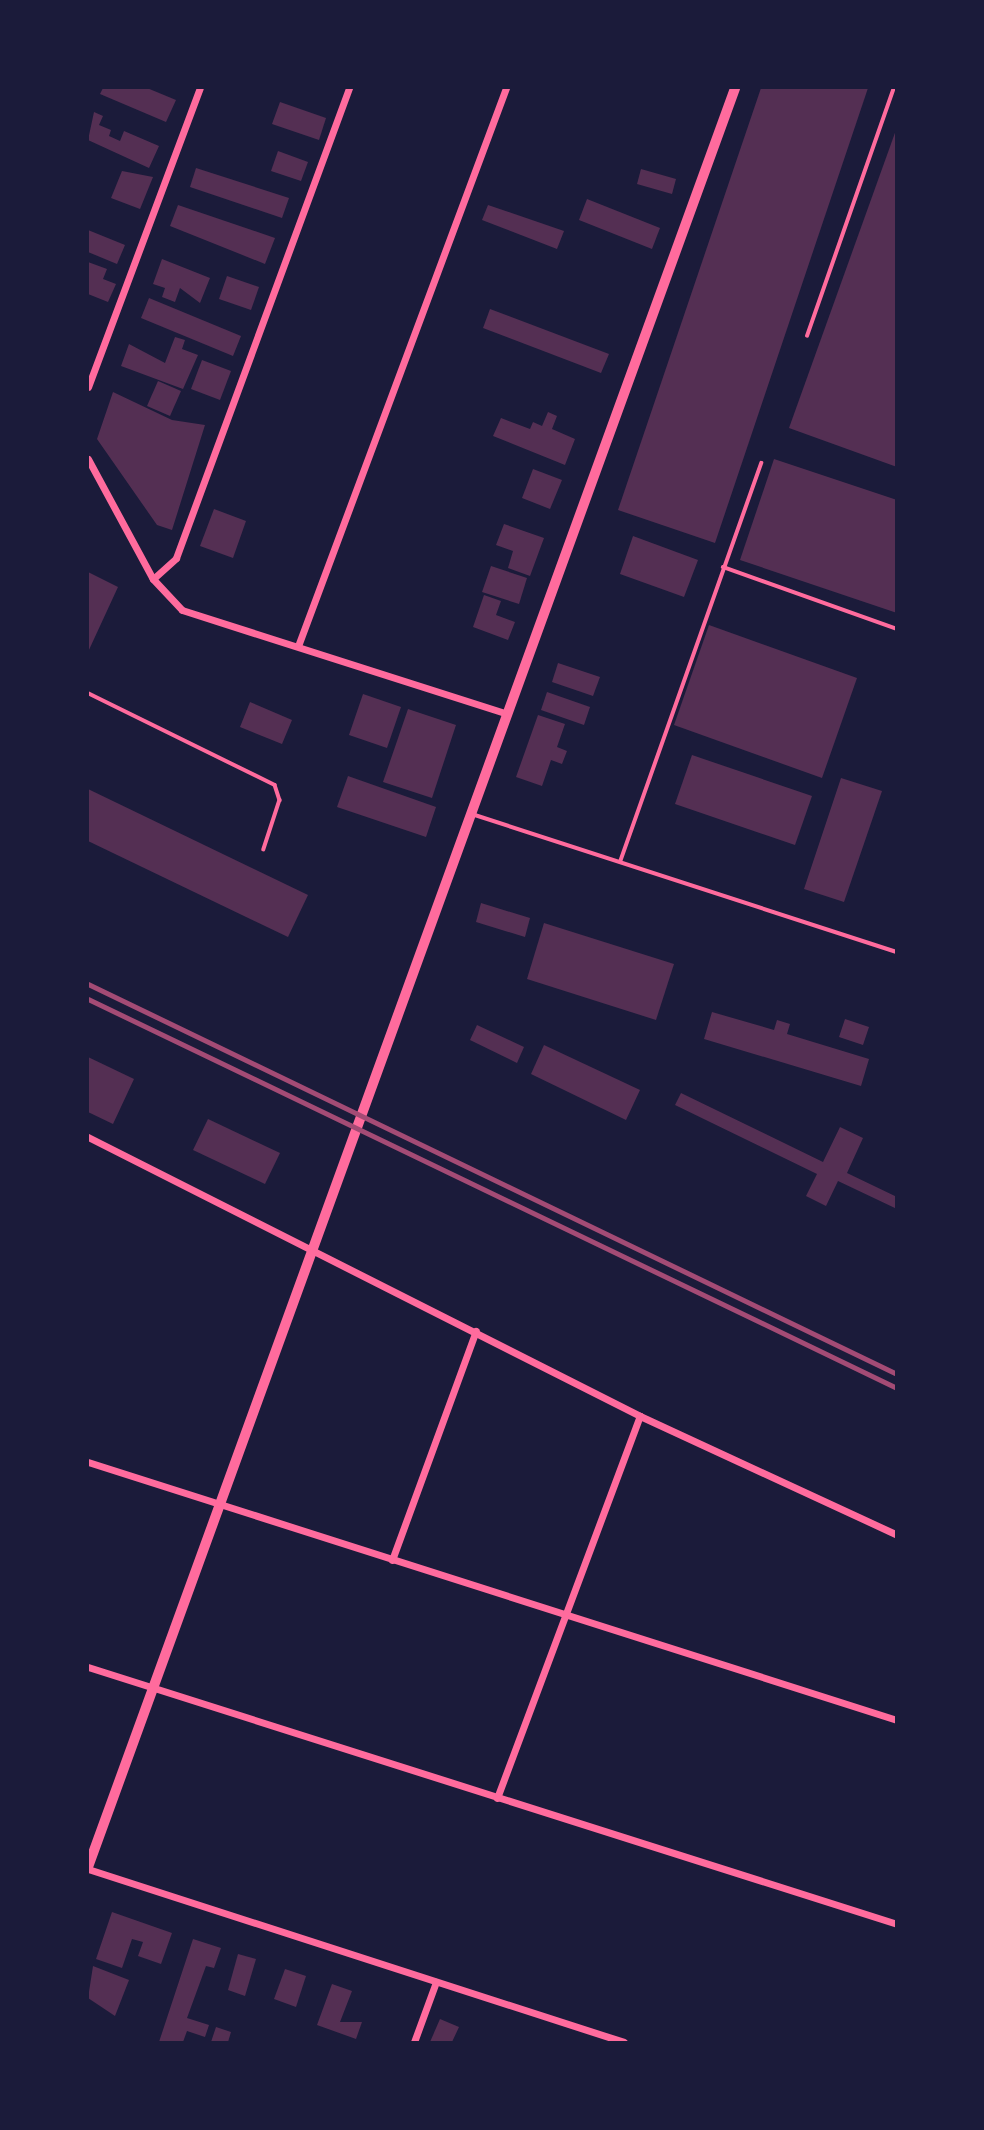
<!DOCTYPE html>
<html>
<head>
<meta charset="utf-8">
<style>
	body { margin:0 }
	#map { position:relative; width:984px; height:2130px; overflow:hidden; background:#1b1b3a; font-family:"PT Sans",sans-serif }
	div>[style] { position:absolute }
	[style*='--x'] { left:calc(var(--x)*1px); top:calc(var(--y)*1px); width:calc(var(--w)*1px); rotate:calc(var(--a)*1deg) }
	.building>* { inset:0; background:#542f53 }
	.service>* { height:3.5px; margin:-1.75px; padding:0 1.75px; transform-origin:1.75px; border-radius:1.75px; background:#ff6b9d }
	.minor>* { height:7px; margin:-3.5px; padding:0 3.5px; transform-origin:3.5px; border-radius:3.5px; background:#ff6b9d }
	.tertiary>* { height:10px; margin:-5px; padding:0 5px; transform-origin:5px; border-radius:5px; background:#ff6b9d }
	.rail>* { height:5px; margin:-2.5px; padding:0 2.5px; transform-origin:2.5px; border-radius:2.5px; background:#a44b75 }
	span { translate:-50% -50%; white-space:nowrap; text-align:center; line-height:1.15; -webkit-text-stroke:6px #1b1b3a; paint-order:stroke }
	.frame { position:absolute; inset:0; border:89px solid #1b1b3a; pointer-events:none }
</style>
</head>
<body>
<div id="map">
	<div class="building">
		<div style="clip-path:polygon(103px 88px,147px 88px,176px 100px,166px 122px,100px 94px)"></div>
		<div style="clip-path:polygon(761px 88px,868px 88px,715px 543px,618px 510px)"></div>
		<div style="clip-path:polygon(280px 102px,326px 118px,319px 140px,272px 124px)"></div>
		<div style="clip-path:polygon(94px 112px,103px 116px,99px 125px,111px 130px,109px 136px,120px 141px,124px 131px,159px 146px,149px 168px,88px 140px)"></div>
		<div style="clip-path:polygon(896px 130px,897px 130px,897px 467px,789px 428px)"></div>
		<div style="clip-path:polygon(278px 151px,308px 162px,301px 181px,271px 171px)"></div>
		<div style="clip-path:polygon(196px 168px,289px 198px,282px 218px,190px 187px)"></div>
		<div style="clip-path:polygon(641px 169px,676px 179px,672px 194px,637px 184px)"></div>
		<div style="clip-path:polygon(122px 171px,153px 177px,140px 209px,111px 198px)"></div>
		<div style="clip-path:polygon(587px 199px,660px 228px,652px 249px,579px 220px)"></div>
		<div style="clip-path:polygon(178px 205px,275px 238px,265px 264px,170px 226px)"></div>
		<div style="clip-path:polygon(488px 205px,564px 231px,557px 249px,482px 220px)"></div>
		<div style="clip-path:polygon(88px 230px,125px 245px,117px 264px,88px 252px)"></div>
		<div style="clip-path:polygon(162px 259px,210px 278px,200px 303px,180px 288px,175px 302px,162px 297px,165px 288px,153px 284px)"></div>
		<div style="clip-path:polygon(88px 262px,107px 269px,103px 279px,116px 284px,108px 302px,88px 294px)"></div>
		<div style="clip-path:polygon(227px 276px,259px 287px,251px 310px,219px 299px)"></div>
		<div style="clip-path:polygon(149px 298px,241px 336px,233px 356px,141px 318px)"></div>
		<div style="clip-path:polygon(490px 309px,609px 354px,601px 373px,483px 328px)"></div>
		<div style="clip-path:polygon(175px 337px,185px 340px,182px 349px,198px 355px,183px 389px,121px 366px,129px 344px,165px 363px)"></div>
		<div style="clip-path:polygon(202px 360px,231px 371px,220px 400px,191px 389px)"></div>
		<div style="clip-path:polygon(158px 381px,181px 391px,170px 416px,147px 406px)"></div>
		<div style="clip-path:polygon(113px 392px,172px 420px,205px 425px,172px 530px,157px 525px,97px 439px)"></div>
		<div style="clip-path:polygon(548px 412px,557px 416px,552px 429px,575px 439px,565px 465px,493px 436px,501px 418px,530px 429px,533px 422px,542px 426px)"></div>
		<div style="clip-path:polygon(774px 459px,897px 500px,897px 613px,740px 560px)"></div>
		<div style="clip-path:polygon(533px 469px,562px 480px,550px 509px,522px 498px)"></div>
		<div style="clip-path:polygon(214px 509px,246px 521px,233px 558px,200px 546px)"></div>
		<div style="clip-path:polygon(504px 524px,544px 538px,530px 576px,508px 568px,513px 551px,496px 545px)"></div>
		<div style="clip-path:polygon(633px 536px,698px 560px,684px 597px,620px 574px)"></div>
		<div style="clip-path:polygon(491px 566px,527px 578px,519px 604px,482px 592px)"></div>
		<div style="clip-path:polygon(88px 572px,118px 587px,88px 652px)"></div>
		<div style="clip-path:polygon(484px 595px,501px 601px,496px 615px,515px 622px,508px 640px,473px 627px)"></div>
		<div style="clip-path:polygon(709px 625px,857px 678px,822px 778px,674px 725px)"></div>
		<div style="clip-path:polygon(558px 663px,600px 677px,593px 696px,552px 682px)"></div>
		<div style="clip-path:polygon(547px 692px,590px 707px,584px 725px,541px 710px)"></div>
		<div style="clip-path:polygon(363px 694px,401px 707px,387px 748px,349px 735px)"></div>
		<div style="clip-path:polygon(250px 702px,292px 720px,282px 744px,240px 727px)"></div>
		<div style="clip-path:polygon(408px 709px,456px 725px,432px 798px,383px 782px)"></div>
		<div style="clip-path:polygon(538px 715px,565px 724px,557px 747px,567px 751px,562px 764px,551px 760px,542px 786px,516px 777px)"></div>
		<div style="clip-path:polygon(692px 755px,812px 796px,795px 845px,675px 804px)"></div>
		<div style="clip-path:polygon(348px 776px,436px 807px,426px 837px,337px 807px)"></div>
		<div style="clip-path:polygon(841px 778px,882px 791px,844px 902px,804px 889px)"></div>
		<div style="clip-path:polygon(88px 789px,308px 895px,288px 937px,88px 841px)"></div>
		<div style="clip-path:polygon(481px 903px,530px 918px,525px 937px,476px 922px)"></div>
		<div style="clip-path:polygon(544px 923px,674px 964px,656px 1020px,527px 979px)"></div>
		<div style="clip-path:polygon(712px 1012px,774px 1030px,777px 1020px,790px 1024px,787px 1034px,869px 1059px,861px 1086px,704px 1039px)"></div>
		<div style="clip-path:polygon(845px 1019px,869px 1027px,863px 1045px,839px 1037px)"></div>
		<div style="clip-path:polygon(477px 1025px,524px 1047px,517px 1063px,470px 1040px)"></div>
		<div style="clip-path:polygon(544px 1045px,640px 1090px,626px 1120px,531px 1074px)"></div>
		<div style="clip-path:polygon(88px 1057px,134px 1079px,113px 1124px,88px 1112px)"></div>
		<div style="clip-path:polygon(681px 1093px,823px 1162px,840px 1127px,863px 1138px,847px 1173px,897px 1197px,897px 1209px,838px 1181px,826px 1206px,806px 1196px,817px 1174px,675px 1105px)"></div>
		<div style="clip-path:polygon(208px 1119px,280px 1153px,265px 1184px,193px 1150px)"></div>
		<div style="clip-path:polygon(112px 1912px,172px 1933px,161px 1964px,138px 1956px,143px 1942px,132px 1939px,122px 1968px,96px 1959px)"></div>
		<div style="clip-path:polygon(193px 1939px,221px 1948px,214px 1968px,206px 1966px,187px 2018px,209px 2025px,205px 2037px,187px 2031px,183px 2042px,159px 2042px)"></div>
		<div style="clip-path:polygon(238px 1954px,256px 1959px,245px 1996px,228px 1990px)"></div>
		<div style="clip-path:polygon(93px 1966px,129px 1980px,115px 2016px,88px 1998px)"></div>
		<div style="clip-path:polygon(285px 1969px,306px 1976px,296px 2007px,274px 1999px)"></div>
		<div style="clip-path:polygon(332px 1984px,352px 1991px,340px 2022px,362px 2022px,356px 2039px,317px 2025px)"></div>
		<div style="clip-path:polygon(440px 2019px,459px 2027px,452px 2042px,430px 2042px)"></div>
		<div style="clip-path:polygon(216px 2027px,231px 2032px,228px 2042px,211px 2042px)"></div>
	</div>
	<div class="service">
		<div style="--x:807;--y:336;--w:263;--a:-70.7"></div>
		<div style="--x:723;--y:567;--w:185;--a:19.6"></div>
		<div style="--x:88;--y:693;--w:208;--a:26.2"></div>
		<div style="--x:275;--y:785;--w:16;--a:72"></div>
		<div style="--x:280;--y:800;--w:52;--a:108.1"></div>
		<div style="--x:472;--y:814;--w:447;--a:18"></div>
		<div style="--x:620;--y:862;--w:423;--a:-70.5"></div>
	</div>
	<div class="minor">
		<div style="--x:88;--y:387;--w:319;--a:-69.5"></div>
		<div style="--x:88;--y:459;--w:136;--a:61.6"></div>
		<div style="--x:153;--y:579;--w:42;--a:46.9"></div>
		<div style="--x:182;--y:610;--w:338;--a:17.7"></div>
		<div style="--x:153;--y:579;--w:31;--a:-42"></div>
		<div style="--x:176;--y:558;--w:501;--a:-69.79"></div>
		<div style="--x:298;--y:646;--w:596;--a:-69.56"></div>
		<div style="--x:88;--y:1137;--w:619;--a:26.81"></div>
		<div style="--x:640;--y:1416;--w:283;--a:24.8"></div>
		<div style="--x:88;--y:1462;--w:849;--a:17.69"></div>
		<div style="--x:392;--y:1560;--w:244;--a:-69.9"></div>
		<div style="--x:88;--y:1667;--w:849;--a:17.62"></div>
		<div style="--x:497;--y:1798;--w:408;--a:-69.5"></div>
		<div style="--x:88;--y:1869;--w:563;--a:17.89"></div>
		<div style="--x:414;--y:2042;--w:64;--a:-69.9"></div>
	</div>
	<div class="tertiary">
		<div style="--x:88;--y:1867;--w:1893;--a:-70.01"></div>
	</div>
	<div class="rail">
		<div style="--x:88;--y:984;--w:898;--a:25.74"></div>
		<div style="--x:88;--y:999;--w:898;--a:25.68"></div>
	</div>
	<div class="frame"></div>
</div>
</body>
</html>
